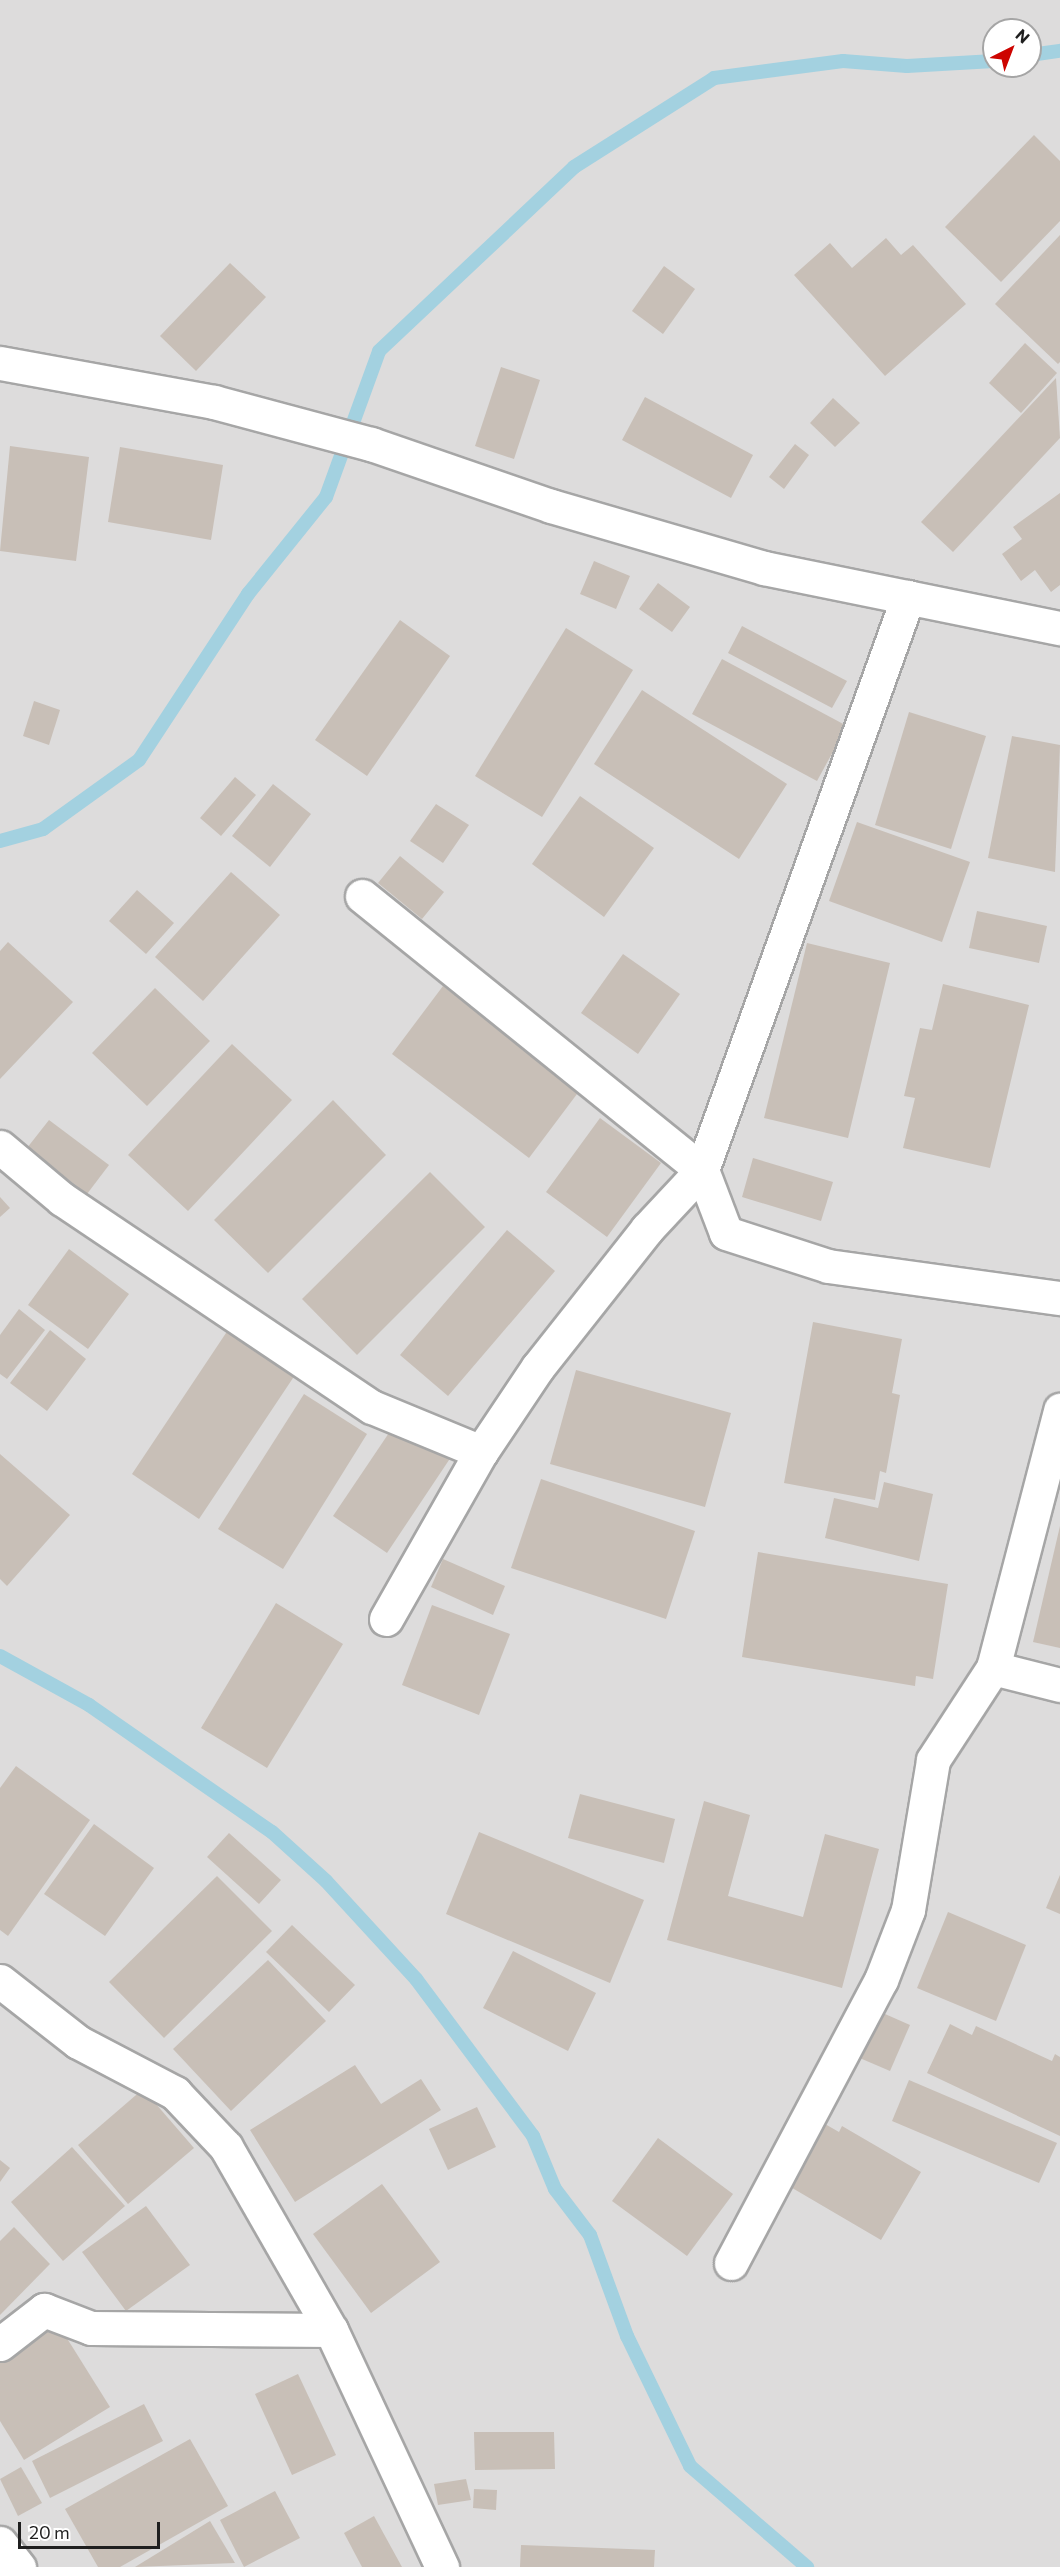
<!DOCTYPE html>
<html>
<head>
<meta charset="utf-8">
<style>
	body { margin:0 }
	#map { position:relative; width:1060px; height:2567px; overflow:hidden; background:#f0ece4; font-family:Commissioner,sans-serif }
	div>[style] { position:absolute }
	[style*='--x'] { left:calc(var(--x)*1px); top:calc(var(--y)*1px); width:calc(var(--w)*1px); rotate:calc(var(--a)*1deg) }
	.residential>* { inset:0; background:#dddcdc }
	.stream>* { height:14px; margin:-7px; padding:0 7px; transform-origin:7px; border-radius:7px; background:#a3d1e0 }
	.building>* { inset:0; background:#c8bfb7 }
	.roads { filter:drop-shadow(2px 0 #a6a6a6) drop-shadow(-2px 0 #a6a6a6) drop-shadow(0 2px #a6a6a6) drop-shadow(0 -2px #a6a6a6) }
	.minor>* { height:33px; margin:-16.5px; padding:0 16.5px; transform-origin:16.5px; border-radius:16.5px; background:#fff }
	span { translate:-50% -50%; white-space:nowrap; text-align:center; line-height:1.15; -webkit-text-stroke:5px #fff; paint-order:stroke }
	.north { position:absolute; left:982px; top:18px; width:60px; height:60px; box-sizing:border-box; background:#fff; border:2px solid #a5a5a5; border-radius:50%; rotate:42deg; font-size:16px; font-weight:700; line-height:24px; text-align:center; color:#1f1f1f }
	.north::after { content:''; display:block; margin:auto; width:21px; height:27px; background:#cd0400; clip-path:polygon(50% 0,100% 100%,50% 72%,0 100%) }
	.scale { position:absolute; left:18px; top:2522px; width:142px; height:27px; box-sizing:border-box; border:3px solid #1f1f1f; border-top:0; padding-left:8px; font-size:18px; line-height:21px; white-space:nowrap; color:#1f1f1f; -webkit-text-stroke:4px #fff; paint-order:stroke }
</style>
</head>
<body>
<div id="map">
	<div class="residential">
		<div style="clip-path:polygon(evenodd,0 0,1060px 0,1060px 2567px,0 2567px,0 0,994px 30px,1030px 30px,1030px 66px,994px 66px,994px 30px)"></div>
	</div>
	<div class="stream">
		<div style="--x:1030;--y:55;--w:30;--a:-8"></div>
		<div style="--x:0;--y:841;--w:45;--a:-15.6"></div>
		<div style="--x:43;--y:829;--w:118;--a:-35.7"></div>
		<div style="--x:139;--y:760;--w:199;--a:-56.7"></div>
		<div style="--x:248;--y:594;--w:124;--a:-51.2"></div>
		<div style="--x:326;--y:497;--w:155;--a:-70"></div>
		<div style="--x:379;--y:351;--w:268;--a:-43.3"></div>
		<div style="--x:574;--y:167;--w:166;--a:-32.4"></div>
		<div style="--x:714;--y:78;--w:130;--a:-7.5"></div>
		<div style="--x:843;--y:61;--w:64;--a:4.5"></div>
		<div style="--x:907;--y:66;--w:87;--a:-3.3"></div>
		<div style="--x:0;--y:1656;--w:102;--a:28.8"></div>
		<div style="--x:89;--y:1705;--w:223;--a:34.8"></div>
		<div style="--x:272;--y:1832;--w:73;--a:42.2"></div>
		<div style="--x:326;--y:1881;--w:133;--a:47.4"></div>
		<div style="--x:416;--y:1979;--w:196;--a:53.3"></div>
		<div style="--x:533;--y:2136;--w:57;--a:67.5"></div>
		<div style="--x:555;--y:2189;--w:58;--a:52.7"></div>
		<div style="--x:590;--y:2235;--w:108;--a:69.9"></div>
		<div style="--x:627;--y:2336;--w:144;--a:64.1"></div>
		<div style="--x:690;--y:2466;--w:155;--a:40.8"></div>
	</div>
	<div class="building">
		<div style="clip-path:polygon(1034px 135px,1060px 161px,1060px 221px,1001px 282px,945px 227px)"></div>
		<div style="clip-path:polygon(1060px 235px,1060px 362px,1058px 364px,995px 304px)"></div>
		<div style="clip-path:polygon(886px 238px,901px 255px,913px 245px,966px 304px,885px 376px,794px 275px,830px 243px,852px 268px)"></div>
		<div style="clip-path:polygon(230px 263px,266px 297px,196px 371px,160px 336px)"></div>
		<div style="clip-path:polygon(664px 266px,695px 289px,663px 334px,632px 311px)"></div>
		<div style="clip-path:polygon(1025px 343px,1057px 373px,1021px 413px,989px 383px)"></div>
		<div style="clip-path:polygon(501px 367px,540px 380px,514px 459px,475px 446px)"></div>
		<div style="clip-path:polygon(1056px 378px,1060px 438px,953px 552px,921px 522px)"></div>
		<div style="clip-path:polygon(645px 397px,753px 455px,731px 498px,622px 440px)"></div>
		<div style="clip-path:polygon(833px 398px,860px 423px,835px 447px,810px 423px)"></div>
		<div style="clip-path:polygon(795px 444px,809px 455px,784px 489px,769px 477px)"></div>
		<div style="clip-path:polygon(10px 446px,89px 457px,76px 561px,0 551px)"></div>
		<div style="clip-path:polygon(120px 447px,223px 465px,211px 540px,108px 522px)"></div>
		<div style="clip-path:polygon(1060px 493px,1060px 585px,1051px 592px,1035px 570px,1021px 581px,1002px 554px,1022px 539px,1013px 527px)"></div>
		<div style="clip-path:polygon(594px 561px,630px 576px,616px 609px,580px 594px)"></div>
		<div style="clip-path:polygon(658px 583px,690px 607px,672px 632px,639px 609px)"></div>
		<div style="clip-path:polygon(400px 620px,450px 656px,367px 776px,315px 740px)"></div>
		<div style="clip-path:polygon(742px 626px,847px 681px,832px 708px,728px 653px)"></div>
		<div style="clip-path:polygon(566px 628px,633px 670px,542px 817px,475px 776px)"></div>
		<div style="clip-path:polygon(722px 659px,847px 726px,817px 781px,692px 714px)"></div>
		<div style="clip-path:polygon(642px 690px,787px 784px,739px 859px,594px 764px)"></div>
		<div style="clip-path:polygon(34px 701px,60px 710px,49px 745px,23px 736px)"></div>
		<div style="clip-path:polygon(909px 712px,986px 736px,951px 849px,875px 825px)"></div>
		<div style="clip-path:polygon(1012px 736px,1060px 745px,1055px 872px,988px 858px)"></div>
		<div style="clip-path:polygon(235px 777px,256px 795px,221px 836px,200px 818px)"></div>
		<div style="clip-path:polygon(273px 784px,311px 814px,270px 867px,232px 836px)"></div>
		<div style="clip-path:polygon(580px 796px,654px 848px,604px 917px,532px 864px)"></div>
		<div style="clip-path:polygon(436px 804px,469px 825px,443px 863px,410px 841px)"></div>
		<div style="clip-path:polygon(857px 822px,970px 862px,942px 942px,829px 901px)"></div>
		<div style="clip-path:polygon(400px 856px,444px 892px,422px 919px,378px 883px)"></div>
		<div style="clip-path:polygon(231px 872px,280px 915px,203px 1001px,155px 957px)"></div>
		<div style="clip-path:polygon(137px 890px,174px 923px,146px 954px,109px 921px)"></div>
		<div style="clip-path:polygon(977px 911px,1047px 926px,1039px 963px,969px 948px)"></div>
		<div style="clip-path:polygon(8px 942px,73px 1002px,0 1079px,0 951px)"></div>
		<div style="clip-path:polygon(807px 943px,890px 963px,848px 1138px,764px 1118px)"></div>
		<div style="clip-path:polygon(623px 954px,680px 994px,638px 1054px,581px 1013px)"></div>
		<div style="clip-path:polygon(943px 984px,1029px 1005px,990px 1168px,903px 1148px,915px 1098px,904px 1096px,920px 1028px,932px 1030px)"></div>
		<div style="clip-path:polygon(443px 986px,580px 1090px,529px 1158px,392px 1054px)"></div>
		<div style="clip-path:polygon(155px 988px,210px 1041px,147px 1106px,92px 1053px)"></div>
		<div style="clip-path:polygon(232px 1044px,292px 1100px,188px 1211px,128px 1155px)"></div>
		<div style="clip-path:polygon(333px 1100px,386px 1155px,268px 1273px,214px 1220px)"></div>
		<div style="clip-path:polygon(600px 1118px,661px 1163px,607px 1237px,546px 1192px)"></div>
		<div style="clip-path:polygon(49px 1120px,109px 1165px,87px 1194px,27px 1148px)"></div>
		<div style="clip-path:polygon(753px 1158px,833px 1182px,821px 1221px,742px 1197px)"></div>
		<div style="clip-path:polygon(430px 1172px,485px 1227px,357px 1355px,302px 1299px)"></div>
		<div style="clip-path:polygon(0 1197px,10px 1208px,0 1217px)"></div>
		<div style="clip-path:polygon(507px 1230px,555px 1271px,448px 1396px,400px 1355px)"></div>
		<div style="clip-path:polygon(69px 1249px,129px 1294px,88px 1349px,28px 1305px)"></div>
		<div style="clip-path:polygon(19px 1309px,45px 1330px,7px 1379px,0 1374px,0 1335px)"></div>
		<div style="clip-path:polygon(813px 1322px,902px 1339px,892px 1393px,900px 1395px,886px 1473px,880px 1471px,875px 1500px,784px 1483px)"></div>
		<div style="clip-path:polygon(50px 1330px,86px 1359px,47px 1411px,10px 1383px)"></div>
		<div style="clip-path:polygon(228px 1330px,295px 1375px,199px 1519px,132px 1474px)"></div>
		<div style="clip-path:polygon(576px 1370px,731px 1413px,705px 1507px,550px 1464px)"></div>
		<div style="clip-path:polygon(304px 1394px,367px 1434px,283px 1569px,218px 1529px)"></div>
		<div style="clip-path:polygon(397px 1421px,451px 1457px,387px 1553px,333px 1516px)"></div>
		<div style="clip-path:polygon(0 1454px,70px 1515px,7px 1586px,0 1579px)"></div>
		<div style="clip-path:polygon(541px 1479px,695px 1531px,666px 1619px,511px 1568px)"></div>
		<div style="clip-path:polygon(884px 1482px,933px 1494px,919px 1561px,825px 1538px,834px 1498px,878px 1508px)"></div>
		<div style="clip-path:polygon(1060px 1526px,1060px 1648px,1033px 1642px)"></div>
		<div style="clip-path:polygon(758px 1552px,948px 1584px,933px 1679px,916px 1676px,915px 1686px,742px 1657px)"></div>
		<div style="clip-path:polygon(443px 1559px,505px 1586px,493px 1615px,431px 1587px)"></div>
		<div style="clip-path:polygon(276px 1603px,343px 1644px,267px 1768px,201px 1728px)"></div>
		<div style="clip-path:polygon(432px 1605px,510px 1634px,479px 1715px,402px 1685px)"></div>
		<div style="clip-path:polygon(16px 1766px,90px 1820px,8px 1936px,0 1930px,0 1788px)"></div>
		<div style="clip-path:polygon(580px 1794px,675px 1819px,664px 1863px,568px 1838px)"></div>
		<div style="clip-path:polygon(704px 1801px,750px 1815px,728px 1896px,803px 1917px,825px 1834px,879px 1849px,842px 1988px,667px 1940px)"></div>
		<div style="clip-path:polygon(94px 1824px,154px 1868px,105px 1936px,44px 1894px)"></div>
		<div style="clip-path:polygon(479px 1832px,644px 1900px,610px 1983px,446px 1914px)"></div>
		<div style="clip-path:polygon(229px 1833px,281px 1880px,259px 1904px,207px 1857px)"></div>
		<div style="clip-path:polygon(1060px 1875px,1060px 1914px,1046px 1908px)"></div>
		<div style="clip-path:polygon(217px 1876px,272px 1931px,164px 2038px,109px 1982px)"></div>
		<div style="clip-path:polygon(948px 1912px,1026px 1945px,996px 2021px,917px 1988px)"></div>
		<div style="clip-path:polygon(292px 1925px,355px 1985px,329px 2012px,266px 1952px)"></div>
		<div style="clip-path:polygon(513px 1951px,596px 1993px,568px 2051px,483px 2008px)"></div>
		<div style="clip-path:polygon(268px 1960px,326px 2021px,231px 2111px,173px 2049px)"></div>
		<div style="clip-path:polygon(876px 2010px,910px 2025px,890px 2071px,855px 2056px)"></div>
		<div style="clip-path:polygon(950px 2024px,972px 2035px,976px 2026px,1052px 2061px,1055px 2054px,1060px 2057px,1060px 2136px,927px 2073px)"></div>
		<div style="clip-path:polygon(355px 2065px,381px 2104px,421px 2079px,441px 2110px,295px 2202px,250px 2130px)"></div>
		<div style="clip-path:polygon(909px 2080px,1057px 2143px,1039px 2183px,892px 2121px)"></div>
		<div style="clip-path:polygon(143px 2089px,194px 2148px,128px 2204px,78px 2145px)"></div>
		<div style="clip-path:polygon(477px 2107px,496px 2147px,448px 2170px,429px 2129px)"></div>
		<div style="clip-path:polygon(818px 2120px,839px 2132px,842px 2126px,921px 2172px,881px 2240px,782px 2182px)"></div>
		<div style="clip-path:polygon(658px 2138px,733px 2194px,687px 2256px,612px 2201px)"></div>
		<div style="clip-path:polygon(72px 2147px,125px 2206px,63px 2261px,11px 2202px)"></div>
		<div style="clip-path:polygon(0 2160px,10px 2168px,0 2182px)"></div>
		<div style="clip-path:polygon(382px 2184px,440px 2262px,371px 2313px,313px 2234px)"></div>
		<div style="clip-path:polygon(146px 2206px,190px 2265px,126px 2311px,82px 2252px)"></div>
		<div style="clip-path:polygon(14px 2227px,50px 2264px,0 2315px,0 2241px)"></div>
		<div style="clip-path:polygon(58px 2324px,110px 2407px,24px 2460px,0 2421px,0 2359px)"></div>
		<div style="clip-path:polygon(298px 2374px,336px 2455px,292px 2475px,255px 2394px)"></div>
		<div style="clip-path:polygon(144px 2404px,163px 2441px,50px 2498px,32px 2461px)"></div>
		<div style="clip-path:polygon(474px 2432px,554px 2432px,555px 2469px,475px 2470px)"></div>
		<div style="clip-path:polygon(190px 2439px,228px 2506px,120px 2567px,98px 2567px,65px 2509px)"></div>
		<div style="clip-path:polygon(21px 2467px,42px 2503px,18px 2516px,0 2479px)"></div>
		<div style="clip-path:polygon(466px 2479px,471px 2500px,438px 2505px,434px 2484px)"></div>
		<div style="clip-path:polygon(474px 2489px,497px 2490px,496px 2510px,473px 2508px)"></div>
		<div style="clip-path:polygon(275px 2491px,300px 2538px,244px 2567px,220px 2520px)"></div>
		<div style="clip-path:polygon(374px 2516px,402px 2567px,362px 2567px,344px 2533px)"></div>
		<div style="clip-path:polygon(210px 2521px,235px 2563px,135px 2567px)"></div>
		<div style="clip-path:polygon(521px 2545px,655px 2550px,654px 2567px,520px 2567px)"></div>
	</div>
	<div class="roads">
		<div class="minor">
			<div style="--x:0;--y:363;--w:218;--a:10.3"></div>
			<div style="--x:214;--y:402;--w:163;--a:15"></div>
			<div style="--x:371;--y:444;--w:190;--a:19"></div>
			<div style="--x:551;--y:506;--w:222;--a:16.2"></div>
			<div style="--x:764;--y:568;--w:302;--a:11.5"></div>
			<div style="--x:362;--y:896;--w:437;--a:38.9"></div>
			<div style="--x:702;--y:1170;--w:67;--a:69.1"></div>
			<div style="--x:726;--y:1233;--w:107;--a:17.9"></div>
			<div style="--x:828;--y:1266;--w:234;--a:7.9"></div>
			<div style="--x:0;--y:1147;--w:81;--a:40"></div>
			<div style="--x:62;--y:1199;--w:373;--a:33.9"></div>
			<div style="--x:372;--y:1407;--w:118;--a:22.4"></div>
			<div style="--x:386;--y:1619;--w:192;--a:-60.4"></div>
			<div style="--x:481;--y:1452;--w:102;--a:-56.2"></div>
			<div style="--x:538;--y:1367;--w:176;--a:-51.7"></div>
			<div style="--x:647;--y:1229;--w:81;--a:-47"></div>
			<div style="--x:702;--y:1170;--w:609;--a:-70.23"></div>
			<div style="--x:993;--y:1668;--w:69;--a:14.2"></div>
			<div style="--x:0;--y:1981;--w:99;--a:38"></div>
			<div style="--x:78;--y:2042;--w:110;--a:27.7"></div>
			<div style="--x:175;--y:2093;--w:74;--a:46.6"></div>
			<div style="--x:226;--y:2147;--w:211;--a:60.2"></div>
			<div style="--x:331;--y:2330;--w:262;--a:64.9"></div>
			<div style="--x:731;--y:2263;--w:320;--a:-62.1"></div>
			<div style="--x:881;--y:1980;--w:75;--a:-68.9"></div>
			<div style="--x:908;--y:1910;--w:152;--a:-80.5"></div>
			<div style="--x:933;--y:1760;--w:110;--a:-56.9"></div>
			<div style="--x:993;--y:1668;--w:267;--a:-75.4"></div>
			<div style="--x:0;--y:2344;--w:56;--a:-37.7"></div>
			<div style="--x:44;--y:2310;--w:50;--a:21"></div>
			<div style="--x:91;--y:2328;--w:240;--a:0.5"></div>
			<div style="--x:0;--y:2543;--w:31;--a:52"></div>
		</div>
	</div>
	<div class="north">N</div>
	<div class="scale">20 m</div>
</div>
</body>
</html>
